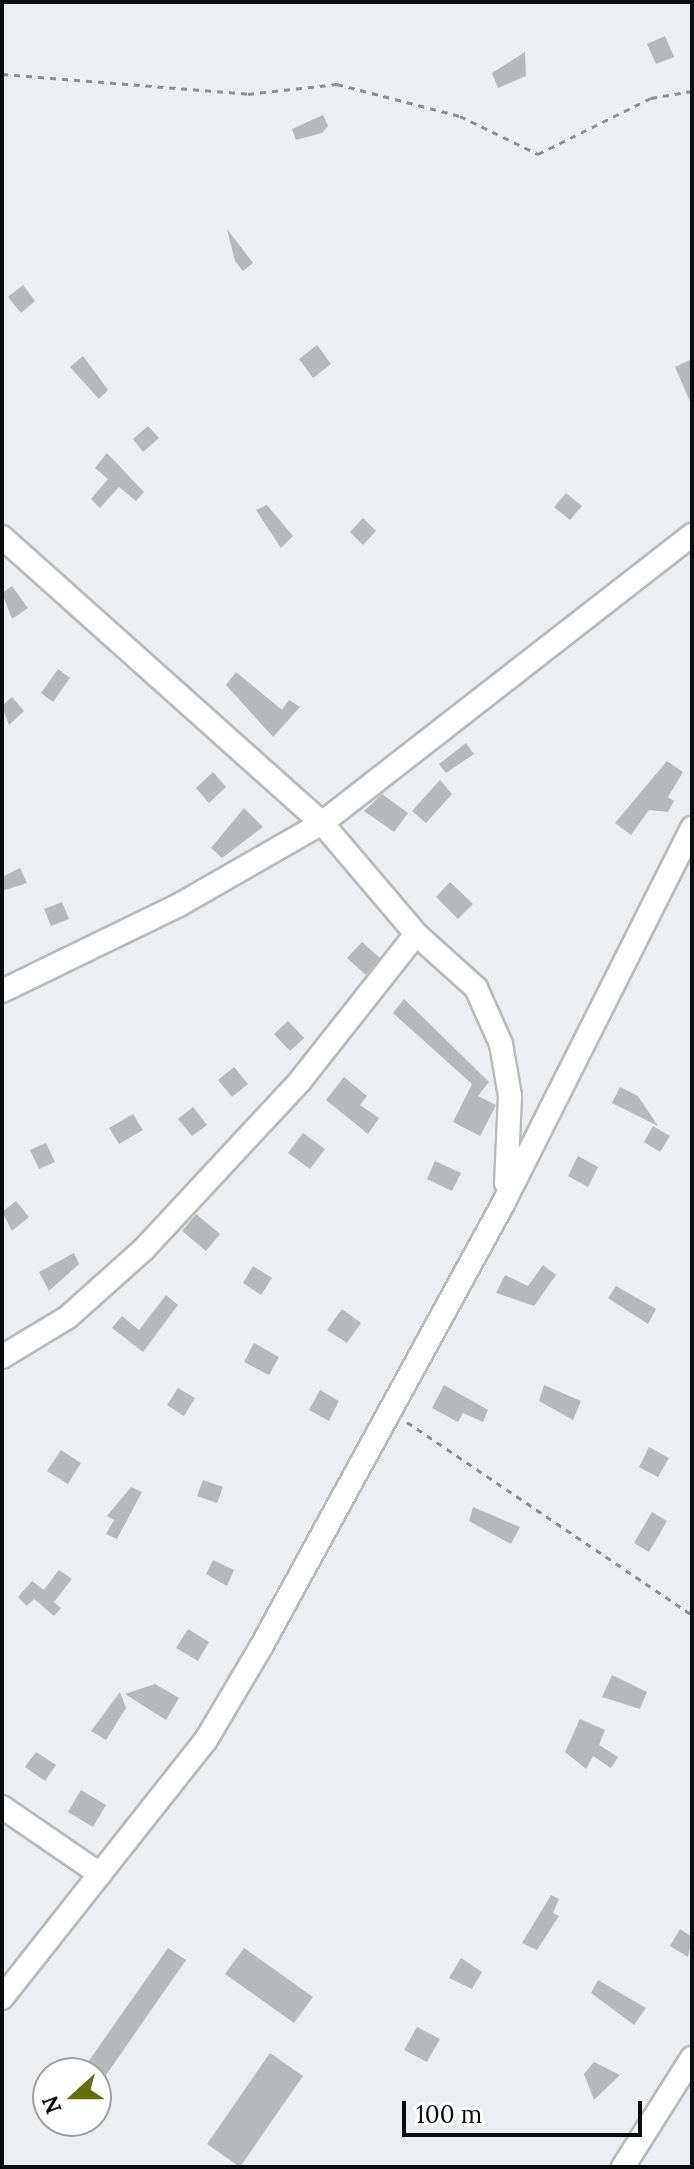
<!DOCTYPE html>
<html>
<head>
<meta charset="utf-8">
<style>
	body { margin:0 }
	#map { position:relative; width:694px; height:2169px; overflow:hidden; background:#eceef1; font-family:Lora,serif }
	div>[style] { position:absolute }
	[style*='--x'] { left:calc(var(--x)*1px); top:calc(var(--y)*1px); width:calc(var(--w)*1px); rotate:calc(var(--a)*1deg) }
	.building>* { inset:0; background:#b6b8bb }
	.path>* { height:3px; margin-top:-1.5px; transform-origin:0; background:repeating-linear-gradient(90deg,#8d8e91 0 6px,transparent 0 12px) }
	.roads { filter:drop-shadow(2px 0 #b8babd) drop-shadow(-2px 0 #b8babd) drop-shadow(0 2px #b8babd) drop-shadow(0 -2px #b8babd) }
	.minor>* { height:22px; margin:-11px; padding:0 11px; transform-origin:11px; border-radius:11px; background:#fff }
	span { translate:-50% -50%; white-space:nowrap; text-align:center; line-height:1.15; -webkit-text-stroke:8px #fff; paint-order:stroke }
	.frame { position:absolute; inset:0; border:4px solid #0b0c0d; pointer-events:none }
	.north { position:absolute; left:32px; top:2057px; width:80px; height:80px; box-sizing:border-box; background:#fff; border:2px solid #9d9e9e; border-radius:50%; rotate:249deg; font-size:22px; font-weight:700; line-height:32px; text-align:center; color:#0b0c0d }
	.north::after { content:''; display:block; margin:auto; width:28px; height:36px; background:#676c0f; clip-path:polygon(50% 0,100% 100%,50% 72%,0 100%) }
	.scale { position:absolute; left:402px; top:2101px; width:240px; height:36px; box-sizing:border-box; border:4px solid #0b0c0d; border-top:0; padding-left:10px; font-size:24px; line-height:28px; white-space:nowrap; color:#0b0c0d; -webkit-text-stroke:6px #fff; paint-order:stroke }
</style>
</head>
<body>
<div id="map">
	<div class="building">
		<div style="clip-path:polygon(665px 36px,674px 57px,656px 64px,647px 44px)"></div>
		<div style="clip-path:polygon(525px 52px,526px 76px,498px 88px,492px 73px)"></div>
		<div style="clip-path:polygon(323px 115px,328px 126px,322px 133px,296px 140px,292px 129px)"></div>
		<div style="clip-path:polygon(227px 229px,253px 263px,243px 271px,235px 261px)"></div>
		<div style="clip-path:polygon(23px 285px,35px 301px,21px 313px,8px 297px)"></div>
		<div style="clip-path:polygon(317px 345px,331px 364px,313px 378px,299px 359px)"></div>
		<div style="clip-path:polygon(83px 356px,108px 390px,99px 399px,70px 367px)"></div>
		<div style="clip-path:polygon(692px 359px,692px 406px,675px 367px)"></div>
		<div style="clip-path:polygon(148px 426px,159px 438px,143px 452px,133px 439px)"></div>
		<div style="clip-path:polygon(107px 453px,144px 492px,136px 501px,119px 487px,100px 508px,91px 499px,108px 479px,95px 468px)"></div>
		<div style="clip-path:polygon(566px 493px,582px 506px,570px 520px,554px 507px)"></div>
		<div style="clip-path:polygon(267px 505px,293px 536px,281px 548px,256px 510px)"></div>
		<div style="clip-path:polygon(363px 518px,376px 531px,363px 545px,350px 532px)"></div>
		<div style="clip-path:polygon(12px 586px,28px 608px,12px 619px,2px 593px)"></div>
		<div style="clip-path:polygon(58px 669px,70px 678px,53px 702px,41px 693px)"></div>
		<div style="clip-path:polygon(236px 672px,282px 710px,289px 700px,300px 707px,273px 737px,226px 685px)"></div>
		<div style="clip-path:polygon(12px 697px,24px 711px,9px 725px,2px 706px)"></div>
		<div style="clip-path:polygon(466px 743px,474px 754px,446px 773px,439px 764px)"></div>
		<div style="clip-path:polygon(667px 761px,683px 772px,668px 797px,674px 801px,668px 812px,649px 810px,631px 835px,615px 823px)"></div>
		<div style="clip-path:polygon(213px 772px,226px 787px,209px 803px,196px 788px)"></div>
		<div style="clip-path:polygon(440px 780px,452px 794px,426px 823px,412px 811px)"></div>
		<div style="clip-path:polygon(382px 794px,408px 813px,394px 832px,364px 811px)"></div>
		<div style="clip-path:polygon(244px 808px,263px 827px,222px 858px,211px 848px)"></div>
		<div style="clip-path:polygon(20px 868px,27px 883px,2px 891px,2px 877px)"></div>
		<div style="clip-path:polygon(450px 882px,473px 904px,458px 919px,436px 897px)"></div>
		<div style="clip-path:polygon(62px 902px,69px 919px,51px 926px,44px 909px)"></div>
		<div style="clip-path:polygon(362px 942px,380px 958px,366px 975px,347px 958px)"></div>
		<div style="clip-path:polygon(404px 999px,489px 1082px,478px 1096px,496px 1105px,480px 1136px,453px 1122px,472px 1084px,393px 1013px)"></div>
		<div style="clip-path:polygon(288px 1021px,304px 1038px,290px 1051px,274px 1034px)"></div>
		<div style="clip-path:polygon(234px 1067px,248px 1084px,232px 1097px,218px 1080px)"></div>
		<div style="clip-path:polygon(344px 1077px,367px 1096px,360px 1105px,379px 1118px,368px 1134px,326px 1100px)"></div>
		<div style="clip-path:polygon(620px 1087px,638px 1096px,658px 1126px,612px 1103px)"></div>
		<div style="clip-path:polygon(193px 1107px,207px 1125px,192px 1136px,178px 1119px)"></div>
		<div style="clip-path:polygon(133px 1114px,143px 1130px,119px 1144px,109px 1128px)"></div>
		<div style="clip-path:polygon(653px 1126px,670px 1136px,660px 1152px,644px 1142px)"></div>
		<div style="clip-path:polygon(303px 1133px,325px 1149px,310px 1169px,288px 1153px)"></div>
		<div style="clip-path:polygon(46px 1143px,55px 1162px,39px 1169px,30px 1150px)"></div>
		<div style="clip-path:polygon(578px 1156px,598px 1167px,588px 1187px,568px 1176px)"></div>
		<div style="clip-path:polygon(435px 1161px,461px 1173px,452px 1191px,427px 1179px)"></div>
		<div style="clip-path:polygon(16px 1201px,29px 1217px,12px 1231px,2px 1212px)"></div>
		<div style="clip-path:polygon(196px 1214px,220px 1234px,206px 1251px,182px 1231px)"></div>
		<div style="clip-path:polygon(74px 1253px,79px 1264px,49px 1291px,39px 1272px)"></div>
		<div style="clip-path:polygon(543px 1265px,556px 1275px,534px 1306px,496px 1293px,505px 1275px,528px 1286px)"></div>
		<div style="clip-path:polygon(253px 1266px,272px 1278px,261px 1295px,243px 1283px)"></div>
		<div style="clip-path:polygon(616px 1286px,656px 1309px,648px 1324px,608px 1298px)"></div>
		<div style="clip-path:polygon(166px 1295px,178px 1305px,143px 1352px,112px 1328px,122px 1316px,139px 1330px)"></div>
		<div style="clip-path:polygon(342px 1309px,361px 1323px,347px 1343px,327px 1330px)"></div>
		<div style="clip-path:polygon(254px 1343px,279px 1357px,269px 1375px,244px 1362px)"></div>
		<div style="clip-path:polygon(444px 1385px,488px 1410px,483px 1422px,463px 1413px,458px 1422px,432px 1408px)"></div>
		<div style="clip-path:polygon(544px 1385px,581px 1401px,573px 1420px,539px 1401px)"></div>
		<div style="clip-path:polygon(178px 1388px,195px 1398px,184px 1416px,167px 1405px)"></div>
		<div style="clip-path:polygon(320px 1390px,339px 1401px,329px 1421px,309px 1410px)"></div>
		<div style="clip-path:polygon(649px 1447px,669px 1458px,658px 1477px,639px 1467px)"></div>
		<div style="clip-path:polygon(61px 1450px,81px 1463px,68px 1484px,47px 1471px)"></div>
		<div style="clip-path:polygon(203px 1480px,223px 1487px,217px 1503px,197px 1496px)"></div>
		<div style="clip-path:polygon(131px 1487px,142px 1492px,117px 1539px,106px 1534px,114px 1520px,107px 1516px)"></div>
		<div style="clip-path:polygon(473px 1507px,520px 1527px,511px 1544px,469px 1521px)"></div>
		<div style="clip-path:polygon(652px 1512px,667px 1521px,649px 1552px,634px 1543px)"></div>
		<div style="clip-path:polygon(213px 1560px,234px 1570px,227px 1586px,206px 1574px)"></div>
		<div style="clip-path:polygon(59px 1570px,72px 1579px,54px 1602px,61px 1608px,54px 1616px,34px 1599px,27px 1606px,18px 1597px,32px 1581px,44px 1590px)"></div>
		<div style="clip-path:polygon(188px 1629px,209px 1642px,198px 1661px,176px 1648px)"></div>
		<div style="clip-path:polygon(612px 1675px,647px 1692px,640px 1709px,602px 1697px)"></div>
		<div style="clip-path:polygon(155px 1684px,179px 1698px,166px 1720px,125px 1694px)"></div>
		<div style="clip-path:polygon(120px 1692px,126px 1708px,106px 1740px,91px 1731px)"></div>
		<div style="clip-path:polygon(580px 1719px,605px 1730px,599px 1745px,618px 1757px,611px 1768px,593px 1756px,586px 1769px,565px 1752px)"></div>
		<div style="clip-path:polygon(36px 1752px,56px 1765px,45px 1781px,25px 1767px)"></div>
		<div style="clip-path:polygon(81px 1790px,106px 1805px,93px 1827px,68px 1812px)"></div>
		<div style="clip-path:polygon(551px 1895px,559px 1899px,553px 1913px,559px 1916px,537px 1950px,522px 1943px)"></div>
		<div style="clip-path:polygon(680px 1929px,692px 1937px,688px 1957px,670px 1946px)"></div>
		<div style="clip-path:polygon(168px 1948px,186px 1960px,106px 2075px,88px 2062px)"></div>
		<div style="clip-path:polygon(244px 1948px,313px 1997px,294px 2023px,225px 1974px)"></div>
		<div style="clip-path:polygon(461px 1958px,482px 1972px,472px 1989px,449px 1978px)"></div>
		<div style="clip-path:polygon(598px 1980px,646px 2008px,634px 2025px,591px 1993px)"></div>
		<div style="clip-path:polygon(417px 2027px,440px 2039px,427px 2062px,404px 2050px)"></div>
		<div style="clip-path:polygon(270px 2053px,303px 2076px,240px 2167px,207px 2144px)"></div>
		<div style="clip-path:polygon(594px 2062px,620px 2075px,594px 2100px,584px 2074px)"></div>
	</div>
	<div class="path">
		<div style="--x:2;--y:74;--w:247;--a:4.6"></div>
		<div style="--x:248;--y:94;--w:90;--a:-6.4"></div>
		<div style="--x:337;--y:84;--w:127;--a:14.6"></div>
		<div style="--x:460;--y:116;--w:87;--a:26"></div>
		<div style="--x:538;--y:154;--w:126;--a:-26.4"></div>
		<div style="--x:651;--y:98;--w:42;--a:-9.7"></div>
		<div style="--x:407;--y:1422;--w:344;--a:34.1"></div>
	</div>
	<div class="roads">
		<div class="minor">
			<div style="--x:2;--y:537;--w:429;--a:41.8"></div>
			<div style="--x:322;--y:823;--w:145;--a:49.7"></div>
			<div style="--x:416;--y:934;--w:81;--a:42"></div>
			<div style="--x:476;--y:988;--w:61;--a:65.9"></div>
			<div style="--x:501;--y:1044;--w:53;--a:80.2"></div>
			<div style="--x:510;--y:1096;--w:87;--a:92.6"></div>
			<div style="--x:2;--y:991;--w:197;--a:-25.9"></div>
			<div style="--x:179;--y:905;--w:165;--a:-29.8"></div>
			<div style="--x:322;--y:823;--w:469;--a:-37.9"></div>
			<div style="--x:2;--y:1357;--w:77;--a:-31.2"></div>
			<div style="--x:68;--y:1317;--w:102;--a:-41.8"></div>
			<div style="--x:144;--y:1249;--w:229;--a:-47.1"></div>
			<div style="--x:300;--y:1081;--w:187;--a:-51.7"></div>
			<div style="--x:2;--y:1807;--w:119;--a:34.4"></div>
			<div style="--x:2;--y:1998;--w:329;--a:-51.7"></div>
			<div style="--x:206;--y:1740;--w:108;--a:-59.4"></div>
			<div style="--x:261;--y:1647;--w:505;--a:-61.35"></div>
			<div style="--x:503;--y:1204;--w:421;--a:-63.3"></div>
			<div style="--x:623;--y:2167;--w:129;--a:-57.7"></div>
		</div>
	</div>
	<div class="frame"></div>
	<div class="north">N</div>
	<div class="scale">100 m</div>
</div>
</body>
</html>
